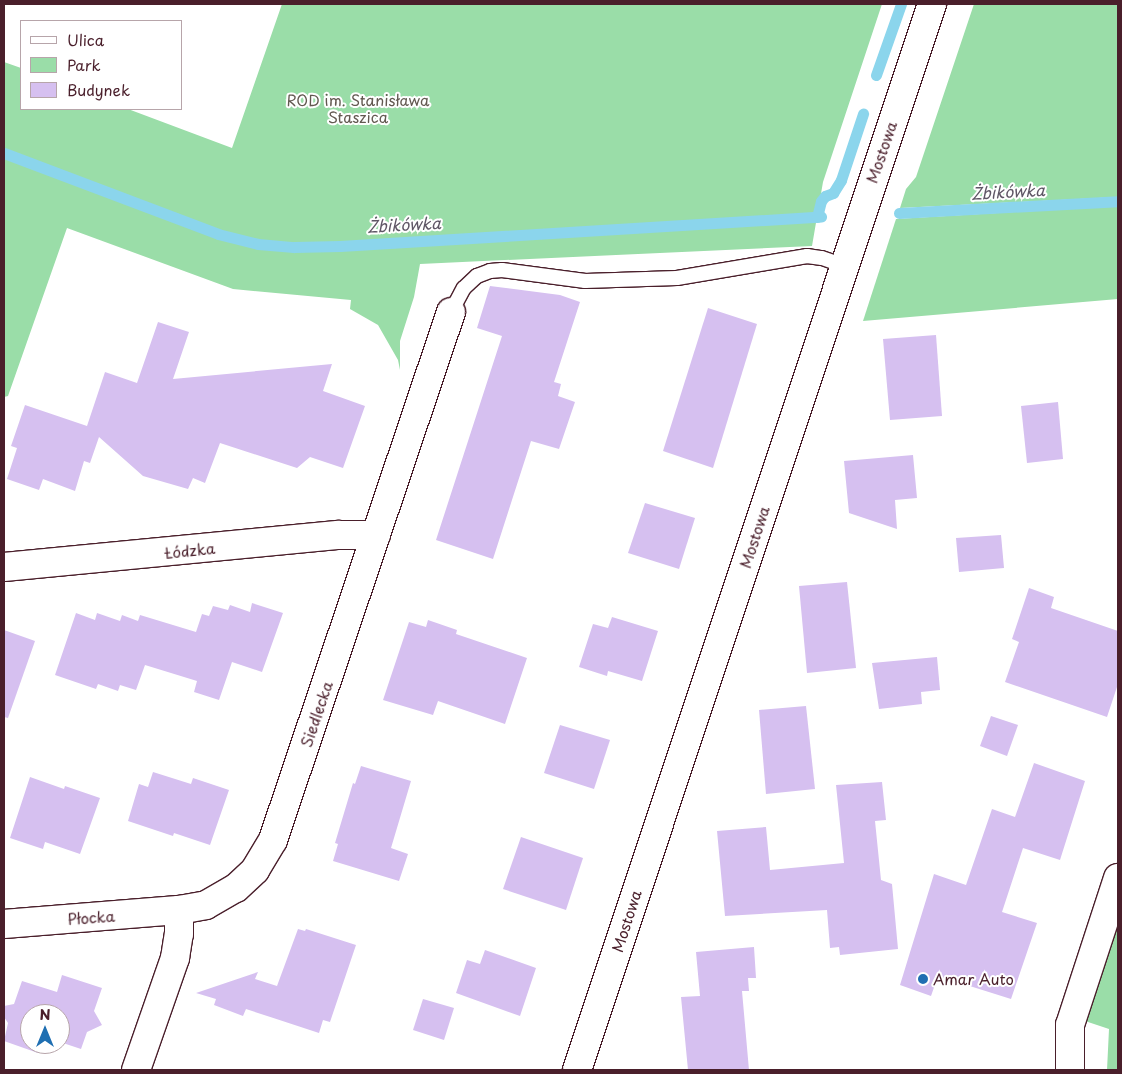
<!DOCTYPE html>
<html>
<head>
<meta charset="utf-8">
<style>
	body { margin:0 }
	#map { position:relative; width:1122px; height:1074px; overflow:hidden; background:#fff; font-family:"Playpen Sans",sans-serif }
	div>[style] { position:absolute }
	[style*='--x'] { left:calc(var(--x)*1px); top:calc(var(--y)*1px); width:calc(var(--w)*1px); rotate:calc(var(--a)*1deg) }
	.green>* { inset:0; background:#9adda8 }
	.stream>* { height:11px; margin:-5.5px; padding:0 5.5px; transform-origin:5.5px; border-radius:5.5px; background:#8bd5ec }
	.building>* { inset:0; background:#d6c0f0 }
	.roads { filter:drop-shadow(1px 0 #4a1f2b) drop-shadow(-1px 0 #4a1f2b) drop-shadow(0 1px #4a1f2b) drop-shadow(0 -1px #4a1f2b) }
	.lane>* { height:14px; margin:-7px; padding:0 7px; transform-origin:7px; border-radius:7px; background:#fff }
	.street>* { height:28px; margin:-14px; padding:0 14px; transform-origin:14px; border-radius:14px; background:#fff }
	.dots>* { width:14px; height:14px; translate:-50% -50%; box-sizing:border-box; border:2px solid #fff; border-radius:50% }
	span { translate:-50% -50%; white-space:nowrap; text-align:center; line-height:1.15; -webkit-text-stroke:4px #fff; paint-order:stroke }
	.park-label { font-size:15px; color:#625850 }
	.street-label { font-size:15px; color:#4a1f2b }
	.poi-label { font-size:15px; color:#4a1f2b }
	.left { translate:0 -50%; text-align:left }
	.water-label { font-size:16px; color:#5e5665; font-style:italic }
	.frame { position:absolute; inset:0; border:5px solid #4a1f2b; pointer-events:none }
	.legend { position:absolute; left:20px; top:20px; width:162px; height:90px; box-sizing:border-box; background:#fff; border:1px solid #b7a5aa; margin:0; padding:6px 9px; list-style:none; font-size:15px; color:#4a1f2b }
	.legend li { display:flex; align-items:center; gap:10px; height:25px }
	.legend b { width:25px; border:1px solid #b7a5aa }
	.north { position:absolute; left:20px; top:1004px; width:50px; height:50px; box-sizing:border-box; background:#fff; border:1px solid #b7a5aa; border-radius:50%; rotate:0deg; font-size:14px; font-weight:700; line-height:20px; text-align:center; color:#4a1f2b }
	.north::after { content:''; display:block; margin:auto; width:18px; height:22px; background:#1f6fb2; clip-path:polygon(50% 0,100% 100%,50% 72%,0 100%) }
</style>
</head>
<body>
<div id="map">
	<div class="green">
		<div style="clip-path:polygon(282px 4px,882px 4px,823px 182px,812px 246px,420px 264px,414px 297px,400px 341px,400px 370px,398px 360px,378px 325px,350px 309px,351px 300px,233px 289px,67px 228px,8px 396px,4px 397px,4px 62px,21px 68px,21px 109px,128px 109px,232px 148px)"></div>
		<div style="clip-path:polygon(974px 4px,1118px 4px,1118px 197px,900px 208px,906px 189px,916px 177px)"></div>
		<div style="clip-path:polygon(1118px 206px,1118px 299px,863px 321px,896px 219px)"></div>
		<div style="clip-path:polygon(1118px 918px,1118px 1070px,1107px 1070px,1109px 1029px,1085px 1021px)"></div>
	</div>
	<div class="stream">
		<div style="--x:876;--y:75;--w:75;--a:-70.6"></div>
		<div style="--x:4;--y:153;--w:229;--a:20.7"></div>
		<div style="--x:218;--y:234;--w:41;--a:14"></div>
		<div style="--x:258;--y:244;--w:36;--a:5"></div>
		<div style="--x:294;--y:247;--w:46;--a:-1.2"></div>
		<div style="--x:340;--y:246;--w:482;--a:-3.5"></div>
		<div style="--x:899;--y:213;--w:219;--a:-3.1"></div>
		<div style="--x:817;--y:217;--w:16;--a:-76"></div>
		<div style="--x:821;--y:201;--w:6;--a:-51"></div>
		<div style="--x:825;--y:196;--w:9;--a:-21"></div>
		<div style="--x:833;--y:193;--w:15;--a:-58"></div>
		<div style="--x:841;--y:180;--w:70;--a:-71.6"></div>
	</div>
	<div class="building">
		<div style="clip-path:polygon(490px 286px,560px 295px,580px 302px,554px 382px,561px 384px,558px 396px,575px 402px,559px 449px,531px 441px,493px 559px,436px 540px,502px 336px,477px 328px)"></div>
		<div style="clip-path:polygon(708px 308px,757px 324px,713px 468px,663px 451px)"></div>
		<div style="clip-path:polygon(158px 322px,189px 332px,173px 379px,332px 364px,323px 391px,365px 406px,343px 468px,310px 457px,297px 468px,220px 443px,205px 483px,193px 478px,188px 489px,143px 476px,99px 437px,90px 463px,84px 461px,75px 491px,43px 479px,39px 490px,7px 479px,17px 448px,11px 446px,25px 405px,87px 426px,105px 372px,137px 383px)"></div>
		<div style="clip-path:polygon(936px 335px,942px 416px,890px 420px,883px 339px)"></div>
		<div style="clip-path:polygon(1058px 402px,1063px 459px,1027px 463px,1021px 406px)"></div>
		<div style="clip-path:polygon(913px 455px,917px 498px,895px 500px,897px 529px,849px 513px,844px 461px)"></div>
		<div style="clip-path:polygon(645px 503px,695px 518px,679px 569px,628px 553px)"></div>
		<div style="clip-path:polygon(1001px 535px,1004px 568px,959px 572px,956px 538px)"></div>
		<div style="clip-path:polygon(847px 582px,856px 668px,807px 673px,799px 586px)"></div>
		<div style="clip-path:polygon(1029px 588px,1054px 597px,1051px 608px,1118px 631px,1118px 684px,1107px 717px,1005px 682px,1019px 642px,1012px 639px)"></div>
		<div style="clip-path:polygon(252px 603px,283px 613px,262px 672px,232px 662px,219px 700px,194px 692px,197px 681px,145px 665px,136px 690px,120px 685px,118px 691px,98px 684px,96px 689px,55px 675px,76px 613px,95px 620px,97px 613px,120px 621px,122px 615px,138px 621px,140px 615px,196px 632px,202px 614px,209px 616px,213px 606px,228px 610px,230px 605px,250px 612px)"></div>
		<div style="clip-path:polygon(612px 617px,658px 631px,642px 681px,608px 671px,607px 676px,579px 667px,593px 624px,608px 628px)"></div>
		<div style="clip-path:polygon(428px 620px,457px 630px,456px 634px,527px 658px,505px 724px,438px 701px,433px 715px,383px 700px,409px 622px,426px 627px)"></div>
		<div style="clip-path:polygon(4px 630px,35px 641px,8px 718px,4px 717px)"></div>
		<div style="clip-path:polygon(937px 657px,940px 690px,921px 692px,922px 704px,879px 709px,872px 663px)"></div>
		<div style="clip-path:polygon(806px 706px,815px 789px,766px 794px,759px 710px)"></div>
		<div style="clip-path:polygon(991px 716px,1018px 725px,1007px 756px,980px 746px)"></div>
		<div style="clip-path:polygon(560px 725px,610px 740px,594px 789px,544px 773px)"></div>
		<div style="clip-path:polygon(1034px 763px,1085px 781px,1060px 860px,1023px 848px,1002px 912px,1037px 923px,1011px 999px,938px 976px,931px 996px,900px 985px,934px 874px,966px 885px,992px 809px,1015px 817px)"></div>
		<div style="clip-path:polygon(361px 766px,411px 781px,391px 848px,408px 854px,399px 881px,333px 861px,338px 844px,335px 843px,353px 783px,355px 784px)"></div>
		<div style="clip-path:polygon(153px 772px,191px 784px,193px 778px,229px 790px,210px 845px,174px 833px,173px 836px,128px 821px,139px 784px,148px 787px)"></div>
		<div style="clip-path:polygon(30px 777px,64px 789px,65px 786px,100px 798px,80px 854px,45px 842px,43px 849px,10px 838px)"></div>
		<div style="clip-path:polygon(882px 782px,886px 820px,875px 821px,881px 880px,892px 884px,898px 949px,840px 955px,839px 947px,830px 948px,827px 910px,725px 916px,717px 831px,766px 827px,770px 870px,844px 863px,836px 785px)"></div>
		<div style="clip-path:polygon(521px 837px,583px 858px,566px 910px,503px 889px)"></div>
		<div style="clip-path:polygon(298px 929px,305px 931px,306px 929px,356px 945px,330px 1022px,323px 1020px,319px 1033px,246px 1009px,243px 1016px,214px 1005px,216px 999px,196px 993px,258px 972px,255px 979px,277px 986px)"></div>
		<div style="clip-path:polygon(754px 947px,756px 978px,748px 978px,749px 991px,742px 991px,749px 1070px,688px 1070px,681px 997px,700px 996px,696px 952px)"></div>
		<div style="clip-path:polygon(485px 950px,536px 968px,520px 1016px,456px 993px,467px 960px,480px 964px)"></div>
		<div style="clip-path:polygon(62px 975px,102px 988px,94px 1011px,102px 1025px,87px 1032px,81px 1049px,60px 1042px,60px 1014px,30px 1014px,30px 1044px,41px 1044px,38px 1053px,4px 1041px,8px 1023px,4px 1017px,4px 1006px,14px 1004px,22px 981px,57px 992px)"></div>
		<div style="clip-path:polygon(423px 999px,454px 1008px,444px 1040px,413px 1030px)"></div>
	</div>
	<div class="roads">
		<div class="lane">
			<div style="--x:451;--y:312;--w:27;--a:-62"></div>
			<div style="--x:464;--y:288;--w:18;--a:-43"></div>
			<div style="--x:477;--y:276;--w:14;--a:-21"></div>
			<div style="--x:490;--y:271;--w:12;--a:-5"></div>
			<div style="--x:502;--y:270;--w:84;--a:7.5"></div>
			<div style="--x:585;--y:281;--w:92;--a:-1.9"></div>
			<div style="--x:677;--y:278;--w:132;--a:-9.6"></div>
			<div style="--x:807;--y:256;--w:15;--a:8"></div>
			<div style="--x:822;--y:258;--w:24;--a:19"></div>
		</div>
		<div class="street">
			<div style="--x:4;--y:567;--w:337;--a:-5.5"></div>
			<div style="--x:339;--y:535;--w:37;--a:0"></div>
			<div style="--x:4;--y:924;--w:176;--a:-4.6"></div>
			<div style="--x:136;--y:1070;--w:119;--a:-70.8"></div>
			<div style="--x:175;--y:958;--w:24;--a:-81"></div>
			<div style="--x:179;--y:934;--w:24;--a:-90"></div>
			<div style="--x:179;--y:910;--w:27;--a:-10"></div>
			<div style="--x:206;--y:905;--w:34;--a:-30"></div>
			<div style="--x:236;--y:888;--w:26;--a:-43"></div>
			<div style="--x:255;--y:870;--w:35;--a:-59"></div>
			<div style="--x:273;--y:840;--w:557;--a:-71.37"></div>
			<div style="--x:577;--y:1070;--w:1124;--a:-71.58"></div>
			<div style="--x:1070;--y:1070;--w:45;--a:-90"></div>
			<div style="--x:1070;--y:1025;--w:155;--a:-71.9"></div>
		</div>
	</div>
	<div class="dots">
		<div style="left:923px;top:979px;background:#1f6fb2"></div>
	</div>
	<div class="park-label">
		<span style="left:358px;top:108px">ROD im. Stanisława<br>Staszica</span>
	</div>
	<div class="street-label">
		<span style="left:881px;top:152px;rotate:-71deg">Mostowa</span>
		<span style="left:754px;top:537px;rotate:-72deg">Mostowa</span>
		<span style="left:190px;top:550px;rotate:-6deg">Łódzka</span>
		<span style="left:316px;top:714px;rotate:-71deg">Siedlecka</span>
		<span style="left:91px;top:917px;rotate:-4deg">Płocka</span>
		<span style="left:626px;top:921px;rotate:-72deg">Mostowa</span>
	</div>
	<div class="poi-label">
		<span class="left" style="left:933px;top:979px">Amar Auto</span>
	</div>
	<div class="water-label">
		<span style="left:1008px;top:191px;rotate:-3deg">Żbikówka</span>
		<span style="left:404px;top:224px;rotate:-3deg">Żbikówka</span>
	</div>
	<div class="frame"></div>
	<ul class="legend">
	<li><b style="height:6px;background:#fff"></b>Ulica</li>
	<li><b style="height:14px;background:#9adda8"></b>Park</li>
	<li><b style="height:14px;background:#d6c0f0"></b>Budynek</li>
	</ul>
	<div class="north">N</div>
</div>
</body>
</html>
